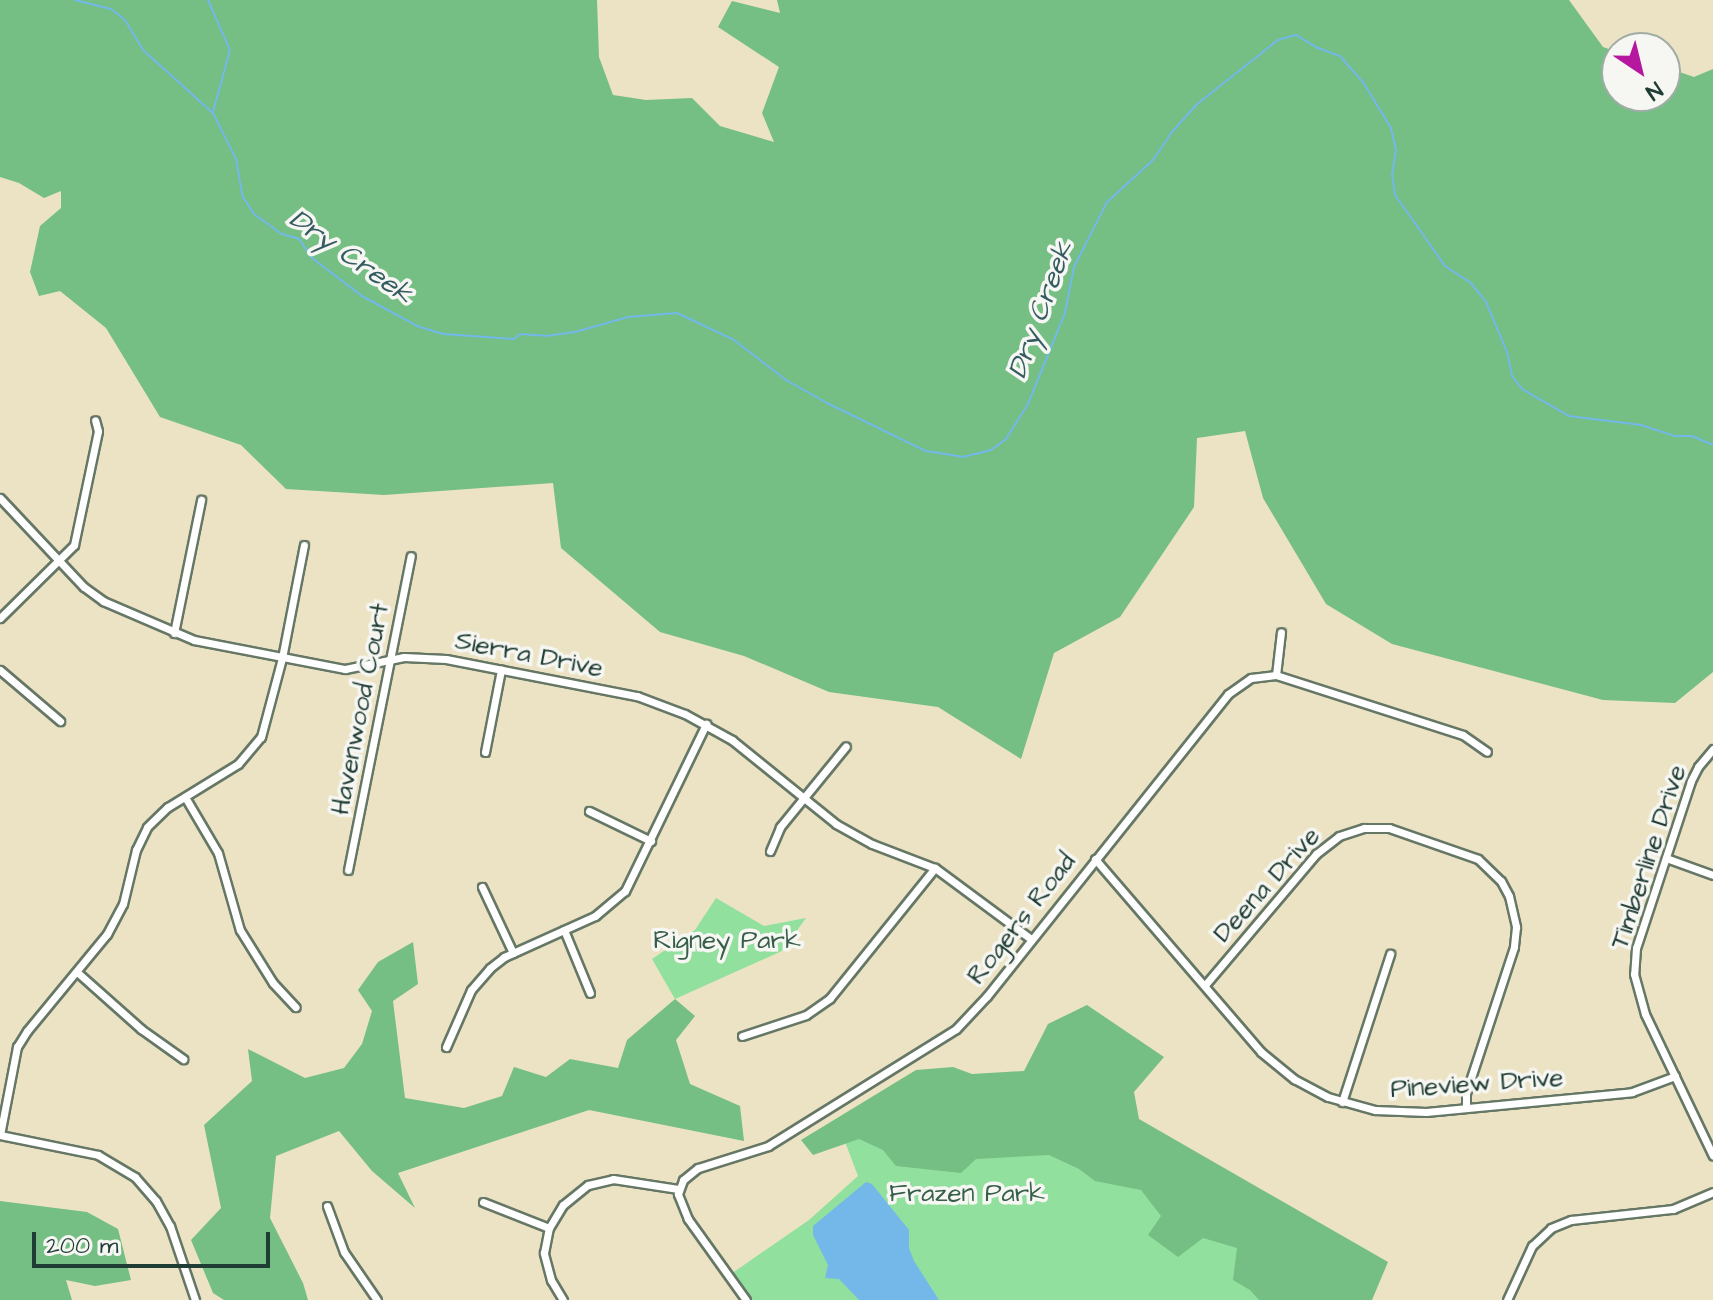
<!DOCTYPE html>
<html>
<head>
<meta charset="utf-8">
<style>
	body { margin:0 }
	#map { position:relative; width:1713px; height:1300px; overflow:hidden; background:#ebe3c4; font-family:"Architects Daughter",sans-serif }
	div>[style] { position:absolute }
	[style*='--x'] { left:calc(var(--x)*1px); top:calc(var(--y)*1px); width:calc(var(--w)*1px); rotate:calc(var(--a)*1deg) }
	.green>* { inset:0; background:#92e09d }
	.forest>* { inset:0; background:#75be84 }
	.water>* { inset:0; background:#73b8e9 }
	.stream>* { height:2px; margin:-1px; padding:0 1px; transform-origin:1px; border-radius:1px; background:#73b8e9 }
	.roads { filter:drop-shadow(2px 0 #676) drop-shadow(-2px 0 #676) drop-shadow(0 2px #676) drop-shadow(0 -2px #676) }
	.street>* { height:7px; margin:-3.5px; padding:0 3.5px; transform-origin:3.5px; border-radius:3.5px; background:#fff }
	span { translate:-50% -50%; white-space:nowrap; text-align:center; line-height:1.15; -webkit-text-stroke:7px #f6f6f2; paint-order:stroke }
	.street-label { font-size:26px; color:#1f3d34 }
	.park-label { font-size:26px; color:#365e49 }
	.water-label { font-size:28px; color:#345c61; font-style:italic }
	.north { position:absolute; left:1601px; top:32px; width:80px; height:80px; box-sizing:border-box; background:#f6f6f2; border:2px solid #a0aca6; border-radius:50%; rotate:145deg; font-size:22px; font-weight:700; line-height:32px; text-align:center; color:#1f3d34 }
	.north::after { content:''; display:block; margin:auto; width:28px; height:36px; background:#b5179e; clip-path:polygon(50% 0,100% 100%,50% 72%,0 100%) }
	.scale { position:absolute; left:32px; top:1232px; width:238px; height:36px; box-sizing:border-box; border:4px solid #1f3d34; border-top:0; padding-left:10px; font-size:24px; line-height:28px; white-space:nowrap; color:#1f3d34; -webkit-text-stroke:6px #f6f6f2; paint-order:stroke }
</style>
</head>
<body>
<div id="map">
	<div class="green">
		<div style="clip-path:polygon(716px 898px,764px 926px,806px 918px,782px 951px,675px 999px,652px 959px,695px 930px)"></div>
		<div style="clip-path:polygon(1114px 1105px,1341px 1300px,746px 1300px,728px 1276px,809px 1220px,858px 1176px,844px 1139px)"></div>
	</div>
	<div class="forest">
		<div style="clip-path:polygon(0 0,597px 0,599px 57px,613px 95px,646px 100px,692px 98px,720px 126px,774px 142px,762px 113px,779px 67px,718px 27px,732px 1px,780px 13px,777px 0,1569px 0,1603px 47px,1617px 52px,1617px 96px,1665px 96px,1665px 67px,1694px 77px,1713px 69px,1713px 672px,1675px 703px,1603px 700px,1392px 644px,1326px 604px,1263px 498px,1245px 431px,1197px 438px,1194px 507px,1120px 617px,1054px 653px,1021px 759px,938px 707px,829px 692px,744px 656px,660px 632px,561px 548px,553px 483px,384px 495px,286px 489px,241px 445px,160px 417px,106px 328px,60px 291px,39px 296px,30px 272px,40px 226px,61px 208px,61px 191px,44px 198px,19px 183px,0 177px)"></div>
		<div style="clip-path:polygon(413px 942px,418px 984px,393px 1001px,405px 1098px,464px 1108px,502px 1096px,514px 1067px,546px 1077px,570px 1059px,618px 1068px,627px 1040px,675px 999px,695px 1016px,676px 1040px,690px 1084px,740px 1106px,744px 1141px,589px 1110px,398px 1173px,415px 1208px,372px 1171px,339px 1131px,276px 1156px,270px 1218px,303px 1283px,308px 1300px,224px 1300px,213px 1293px,191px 1240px,221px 1208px,204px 1125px,252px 1081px,248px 1049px,305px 1078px,344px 1068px,362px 1044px,372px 1011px,358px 990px,378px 962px)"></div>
		<div style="clip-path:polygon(1087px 1005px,1164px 1057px,1134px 1092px,1139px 1119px,1388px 1262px,1372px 1300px,1259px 1300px,1250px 1290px,1233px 1280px,1237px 1248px,1203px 1238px,1178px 1257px,1148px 1235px,1161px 1216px,1141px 1190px,1095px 1181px,1079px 1169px,1049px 1155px,976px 1159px,961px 1173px,896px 1166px,883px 1150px,859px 1139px,813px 1155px,801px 1140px,916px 1070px,953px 1067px,972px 1074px,1024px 1071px,1048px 1024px)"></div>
		<div style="clip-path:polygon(0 1201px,87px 1212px,118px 1229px,131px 1280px,95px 1286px,66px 1280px,72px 1300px,0 1300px)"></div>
	</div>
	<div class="water">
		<div style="clip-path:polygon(866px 1182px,872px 1184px,909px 1230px,909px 1248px,914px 1261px,939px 1300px,859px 1300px,839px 1279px,825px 1278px,828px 1265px,813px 1235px,813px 1226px)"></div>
	</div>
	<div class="stream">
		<div style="--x:75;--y:0;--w:37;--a:14"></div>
		<div style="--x:111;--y:9;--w:18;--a:38"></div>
		<div style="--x:125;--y:20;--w:35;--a:59"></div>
		<div style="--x:143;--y:50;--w:94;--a:42"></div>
		<div style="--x:213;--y:113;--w:51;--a:63.4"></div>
		<div style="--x:236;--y:159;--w:39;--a:80"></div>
		<div style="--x:243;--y:197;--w:20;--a:57"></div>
		<div style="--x:254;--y:214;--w:34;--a:36"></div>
		<div style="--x:282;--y:234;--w:18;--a:16"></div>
		<div style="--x:299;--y:239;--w:23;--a:56"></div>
		<div style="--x:312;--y:258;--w:63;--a:37.2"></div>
		<div style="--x:362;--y:296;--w:63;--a:28.6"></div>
		<div style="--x:417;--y:326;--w:28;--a:17"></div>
		<div style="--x:444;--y:334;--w:70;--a:4.1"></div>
		<div style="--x:514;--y:339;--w:8;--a:-40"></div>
		<div style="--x:520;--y:334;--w:26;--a:4"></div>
		<div style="--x:546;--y:336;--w:29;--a:-8"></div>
		<div style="--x:575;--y:332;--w:55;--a:-15.8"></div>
		<div style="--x:628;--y:317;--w:49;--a:-4.7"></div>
		<div style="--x:677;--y:313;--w:63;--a:25.3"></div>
		<div style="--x:734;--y:340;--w:66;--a:37.6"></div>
		<div style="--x:786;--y:380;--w:47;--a:29.3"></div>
		<div style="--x:827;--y:403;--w:110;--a:25.9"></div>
		<div style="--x:926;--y:451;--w:37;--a:9"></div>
		<div style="--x:963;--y:457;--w:29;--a:-14"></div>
		<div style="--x:991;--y:450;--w:19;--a:-36"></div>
		<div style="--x:1006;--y:439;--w:41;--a:-57.8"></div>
		<div style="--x:1028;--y:404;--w:98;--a:-67.9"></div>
		<div style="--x:1065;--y:313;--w:47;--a:-78.9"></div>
		<div style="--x:1074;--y:267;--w:73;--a:-63.1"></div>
		<div style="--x:1107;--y:202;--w:62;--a:-42.4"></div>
		<div style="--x:1153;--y:160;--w:32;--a:-56"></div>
		<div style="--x:1171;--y:133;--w:38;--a:-48"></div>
		<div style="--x:1196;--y:105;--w:105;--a:-38.4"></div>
		<div style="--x:1278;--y:40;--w:19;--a:-16"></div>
		<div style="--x:1296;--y:35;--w:26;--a:31"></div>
		<div style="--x:1318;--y:48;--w:23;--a:20"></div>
		<div style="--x:1340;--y:56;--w:35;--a:49"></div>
		<div style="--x:1363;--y:82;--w:54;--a:58.7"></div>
		<div style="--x:1391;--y:128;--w:23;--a:77"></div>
		<div style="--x:1396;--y:150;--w:25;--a:99"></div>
		<div style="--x:1392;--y:175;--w:20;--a:81"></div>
		<div style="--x:1395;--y:195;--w:87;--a:54.8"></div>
		<div style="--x:1445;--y:266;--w:30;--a:33"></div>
		<div style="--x:1470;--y:282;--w:26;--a:51"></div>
		<div style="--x:1486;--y:302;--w:54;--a:67.2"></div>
		<div style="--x:1507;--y:352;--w:25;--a:78"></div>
		<div style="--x:1512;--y:376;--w:16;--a:52"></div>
		<div style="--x:1522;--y:389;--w:54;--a:29.9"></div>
		<div style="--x:1569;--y:416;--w:73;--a:7.1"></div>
		<div style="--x:1641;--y:425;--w:36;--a:18"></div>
		<div style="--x:1675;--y:436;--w:17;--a:0"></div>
		<div style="--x:1692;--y:436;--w:23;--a:23"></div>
		<div style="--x:208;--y:0;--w:55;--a:66.3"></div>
		<div style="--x:230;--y:50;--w:64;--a:105.3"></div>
	</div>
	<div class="roads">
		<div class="street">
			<div style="--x:0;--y:498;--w:122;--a:46.7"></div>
			<div style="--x:84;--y:587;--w:24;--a:36"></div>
			<div style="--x:103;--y:601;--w:99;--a:23.2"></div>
			<div style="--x:194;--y:640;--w:154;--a:10.9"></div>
			<div style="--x:345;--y:669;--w:60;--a:-11.5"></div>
			<div style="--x:404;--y:657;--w:42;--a:2.7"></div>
			<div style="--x:446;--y:659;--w:195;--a:11"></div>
			<div style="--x:637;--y:696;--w:51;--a:20.6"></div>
			<div style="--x:685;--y:714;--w:54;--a:29"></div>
			<div style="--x:732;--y:740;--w:134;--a:38.9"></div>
			<div style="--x:836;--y:824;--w:41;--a:29.1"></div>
			<div style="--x:872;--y:844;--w:67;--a:20.9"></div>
			<div style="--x:935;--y:868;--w:119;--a:36.5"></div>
			<div style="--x:0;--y:618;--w:104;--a:-44.6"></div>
			<div style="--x:74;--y:545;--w:116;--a:-78.1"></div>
			<div style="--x:98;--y:431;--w:11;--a:-105"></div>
			<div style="--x:174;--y:633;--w:136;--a:-78.5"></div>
			<div style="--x:0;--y:670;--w:79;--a:40.4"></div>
			<div style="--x:1276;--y:675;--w:43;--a:-83.4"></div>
			<div style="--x:1713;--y:749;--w:23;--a:130"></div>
			<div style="--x:1698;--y:767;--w:16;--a:117"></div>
			<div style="--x:1691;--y:781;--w:176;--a:108.2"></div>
			<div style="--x:1636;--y:948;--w:26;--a:94"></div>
			<div style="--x:1634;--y:974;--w:41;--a:74.6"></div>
			<div style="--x:1645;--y:1014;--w:157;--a:64.4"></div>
			<div style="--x:485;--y:752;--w:84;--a:-79"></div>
			<div style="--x:185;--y:797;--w:65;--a:59.5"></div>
			<div style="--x:218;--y:853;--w:80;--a:74.1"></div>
			<div style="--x:240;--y:930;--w:62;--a:58.1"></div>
			<div style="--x:273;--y:983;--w:33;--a:47"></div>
			<div style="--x:589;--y:811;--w:69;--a:25.8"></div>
			<div style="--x:770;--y:851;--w:26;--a:-67"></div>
			<div style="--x:780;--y:827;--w:104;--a:-50.8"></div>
			<div style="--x:1666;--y:858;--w:50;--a:19.9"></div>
			<div style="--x:1095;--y:859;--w:255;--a:49.3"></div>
			<div style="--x:1261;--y:1052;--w:43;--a:39.3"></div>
			<div style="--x:1294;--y:1079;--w:38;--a:28"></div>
			<div style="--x:1328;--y:1097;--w:49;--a:15.5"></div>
			<div style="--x:1375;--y:1110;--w:51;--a:2.2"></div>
			<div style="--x:1426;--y:1112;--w:207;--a:-5.5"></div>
			<div style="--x:1632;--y:1092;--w:46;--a:-20.4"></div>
			<div style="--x:348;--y:870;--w:320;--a:-78.7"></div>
			<div style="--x:482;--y:887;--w:73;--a:64.8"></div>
			<div style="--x:564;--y:930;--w:68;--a:67.6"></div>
			<div style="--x:77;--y:972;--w:86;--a:41.7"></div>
			<div style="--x:141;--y:1029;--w:52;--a:35.5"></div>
			<div style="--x:1205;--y:985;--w:172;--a:-49.7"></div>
			<div style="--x:1316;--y:854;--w:29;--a:-38"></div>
			<div style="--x:1339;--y:836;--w:26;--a:-18"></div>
			<div style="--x:1364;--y:828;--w:25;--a:0"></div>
			<div style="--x:1389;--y:828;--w:94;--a:19.2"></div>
			<div style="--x:1478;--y:859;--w:32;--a:44"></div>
			<div style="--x:1501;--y:881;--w:17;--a:62"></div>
			<div style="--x:1509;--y:896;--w:32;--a:77"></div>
			<div style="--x:1516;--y:927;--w:20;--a:96"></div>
			<div style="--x:1514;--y:947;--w:154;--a:108.2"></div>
			<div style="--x:1466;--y:1093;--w:15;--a:90"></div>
			<div style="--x:742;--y:1036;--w:67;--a:-18.2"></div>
			<div style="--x:806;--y:1015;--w:29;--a:-35"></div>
			<div style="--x:830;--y:998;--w:167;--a:-51.1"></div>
			<div style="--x:446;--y:1047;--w:62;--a:-66.3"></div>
			<div style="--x:471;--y:990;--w:29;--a:-49"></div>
			<div style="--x:490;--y:968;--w:18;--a:-38"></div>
			<div style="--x:504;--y:957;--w:100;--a:-24.3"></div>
			<div style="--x:595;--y:916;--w:39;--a:-40"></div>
			<div style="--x:625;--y:891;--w:186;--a:-64.1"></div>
			<div style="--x:1342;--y:1102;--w:156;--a:-72"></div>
			<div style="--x:0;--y:1135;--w:90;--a:-79.1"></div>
			<div style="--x:17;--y:1047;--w:19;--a:-58"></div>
			<div style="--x:27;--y:1031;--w:126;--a:-50.5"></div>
			<div style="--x:107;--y:934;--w:34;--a:-62"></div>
			<div style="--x:123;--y:904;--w:56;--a:-76.5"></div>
			<div style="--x:136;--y:850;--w:25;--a:-64"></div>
			<div style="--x:147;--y:827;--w:29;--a:-44"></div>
			<div style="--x:168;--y:807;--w:82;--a:-31.6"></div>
			<div style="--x:238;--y:764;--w:35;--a:-50"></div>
			<div style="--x:261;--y:737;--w:82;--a:-75.1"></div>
			<div style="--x:282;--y:658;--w:115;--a:-79"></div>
			<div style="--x:0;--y:1135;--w:100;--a:11.5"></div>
			<div style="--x:98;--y:1155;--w:43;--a:30.7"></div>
			<div style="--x:135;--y:1177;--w:32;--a:49"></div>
			<div style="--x:156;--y:1201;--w:29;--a:61"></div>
			<div style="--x:170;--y:1226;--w:78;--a:71.3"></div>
			<div style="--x:483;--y:1202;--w:71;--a:21.5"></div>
			<div style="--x:327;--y:1206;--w:49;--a:69.7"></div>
			<div style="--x:344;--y:1252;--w:58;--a:55.5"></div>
			<div style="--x:563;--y:1300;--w:23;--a:-121"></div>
			<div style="--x:551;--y:1280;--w:28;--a:-105"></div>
			<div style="--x:544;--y:1253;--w:25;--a:-79"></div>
			<div style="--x:549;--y:1228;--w:27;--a:-59"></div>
			<div style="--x:563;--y:1205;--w:32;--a:-39"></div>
			<div style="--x:588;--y:1185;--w:26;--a:-13"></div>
			<div style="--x:613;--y:1179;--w:66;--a:8.7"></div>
			<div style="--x:746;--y:1300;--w:100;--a:-125.6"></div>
			<div style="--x:688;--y:1219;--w:27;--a:-112"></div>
			<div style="--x:678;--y:1194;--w:15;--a:-70"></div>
			<div style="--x:683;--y:1180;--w:19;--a:-39"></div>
			<div style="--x:698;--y:1168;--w:73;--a:-17.4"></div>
			<div style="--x:768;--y:1146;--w:221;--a:-31.9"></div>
			<div style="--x:956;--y:1029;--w:45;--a:-46.8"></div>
			<div style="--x:987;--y:996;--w:386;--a:-51.4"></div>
			<div style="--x:1228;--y:694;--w:28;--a:-35"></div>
			<div style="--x:1251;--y:678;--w:25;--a:-7"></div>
			<div style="--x:1276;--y:675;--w:196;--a:17.8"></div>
			<div style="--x:1463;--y:735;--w:29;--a:35"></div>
			<div style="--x:1507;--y:1300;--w:60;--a:-65.2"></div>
			<div style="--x:1532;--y:1246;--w:26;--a:-43"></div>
			<div style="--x:1551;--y:1228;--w:22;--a:-22"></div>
			<div style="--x:1571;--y:1220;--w:103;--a:-6.2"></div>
			<div style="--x:1673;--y:1209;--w:43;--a:-23"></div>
		</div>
	</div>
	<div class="street-label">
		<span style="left:529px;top:655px;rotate:11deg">Sierra Drive</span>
		<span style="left:361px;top:709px;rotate:-79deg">Havenwood Court</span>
		<span style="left:1649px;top:857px;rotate:-72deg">Timberline Drive</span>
		<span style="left:1267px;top:885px;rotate:-48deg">Deena Drive</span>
		<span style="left:1022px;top:919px;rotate:-52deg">Rogers Road</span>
		<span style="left:1477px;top:1084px;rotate:-4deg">Pineview Drive</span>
	</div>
	<div class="park-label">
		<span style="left:727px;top:941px">Rigney Park</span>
		<span style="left:967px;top:1194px">Frazen Park</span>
	</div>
	<div class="water-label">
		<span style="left:351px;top:257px;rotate:35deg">Dry Creek</span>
		<span style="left:1041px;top:310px;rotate:-70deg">Dry Creek</span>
	</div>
	<div class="north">N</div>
	<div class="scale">200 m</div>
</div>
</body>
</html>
